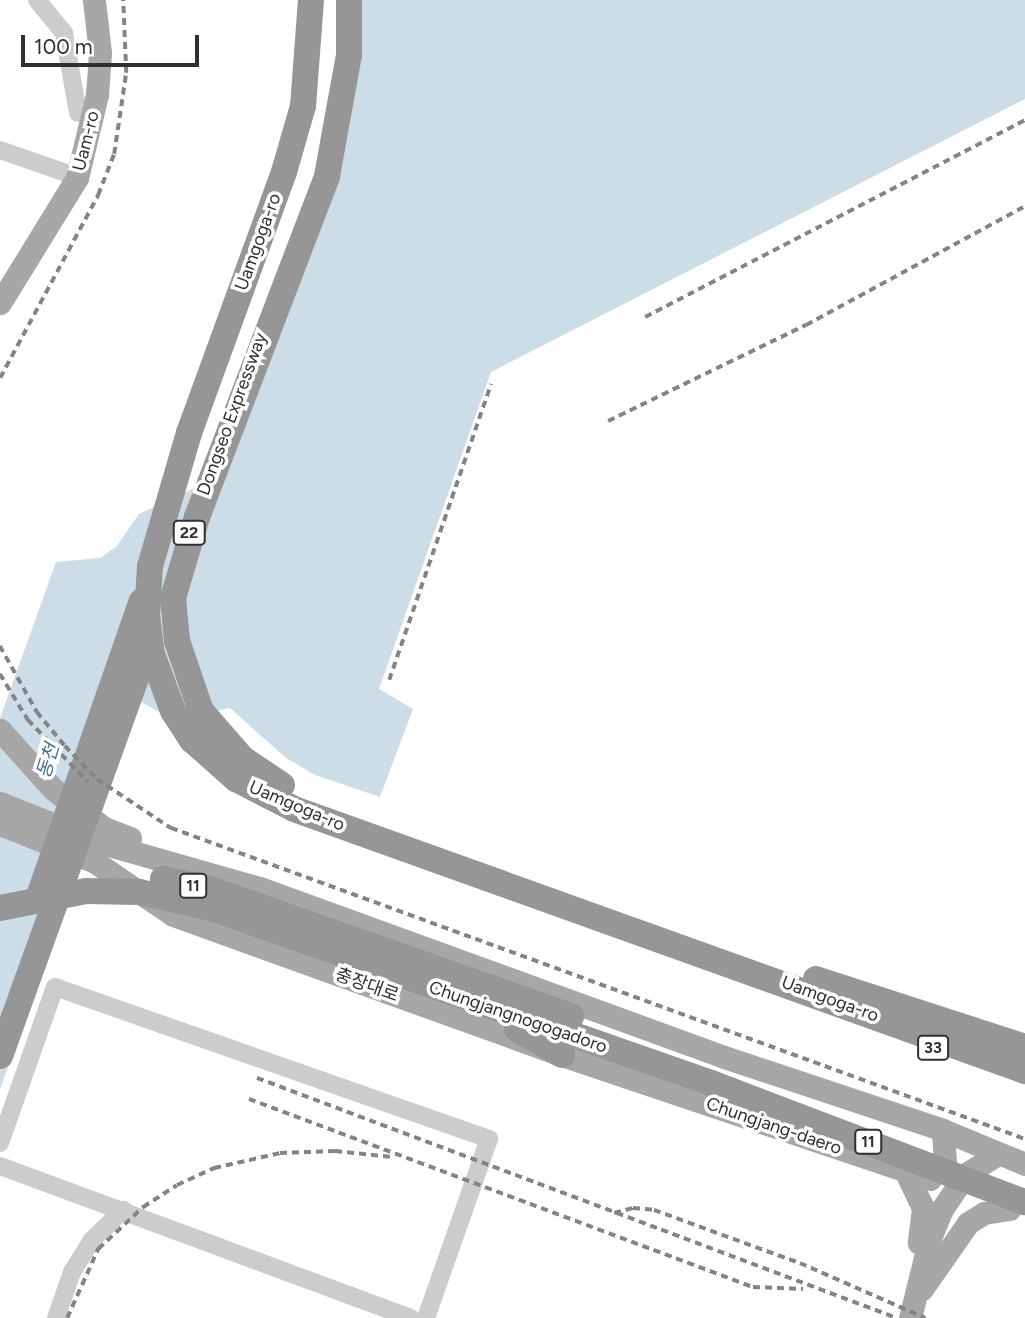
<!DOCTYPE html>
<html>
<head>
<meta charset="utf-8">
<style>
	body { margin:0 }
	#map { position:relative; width:1025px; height:1318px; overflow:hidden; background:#fff; font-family:Figtree,"Noto Sans KR",sans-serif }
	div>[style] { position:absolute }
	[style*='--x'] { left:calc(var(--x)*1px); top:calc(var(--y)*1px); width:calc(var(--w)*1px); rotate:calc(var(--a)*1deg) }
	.water>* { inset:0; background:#cddde7 }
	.minor>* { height:18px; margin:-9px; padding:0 9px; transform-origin:9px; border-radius:9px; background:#ccc }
	.major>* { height:23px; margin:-11.5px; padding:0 11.5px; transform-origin:11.5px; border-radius:11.5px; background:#a7a7a7 }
	.highway>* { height:26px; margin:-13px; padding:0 13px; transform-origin:13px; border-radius:13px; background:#969696 }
	.rail>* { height:3.5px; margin-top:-1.75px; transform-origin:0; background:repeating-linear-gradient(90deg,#848484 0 7px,transparent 0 12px) }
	span { translate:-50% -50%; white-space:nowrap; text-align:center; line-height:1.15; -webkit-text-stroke:7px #fff; paint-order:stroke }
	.shield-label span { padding:2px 5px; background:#fff; border:2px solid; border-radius:5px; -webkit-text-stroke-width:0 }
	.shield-label { font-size:16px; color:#2f2f2f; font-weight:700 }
	.street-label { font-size:18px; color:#2f2f2f }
	.water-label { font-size:19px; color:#476d86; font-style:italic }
	.scale { position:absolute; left:21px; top:35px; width:178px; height:32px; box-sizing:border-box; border:4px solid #2f2f2f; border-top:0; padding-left:9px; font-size:21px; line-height:24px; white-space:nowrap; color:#2f2f2f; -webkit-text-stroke:5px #fff; paint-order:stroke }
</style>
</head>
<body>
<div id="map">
	<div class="water">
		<div style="clip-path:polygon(361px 0,1025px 0,1025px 99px,491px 372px,379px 689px,413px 709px,380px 797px,315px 775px,286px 758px,230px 708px,195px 715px,161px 713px,141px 702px,0 1089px,0 718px,56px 562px,100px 558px,116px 547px,139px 514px,220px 476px,303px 249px)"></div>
	</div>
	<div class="minor">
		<div style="--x:37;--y:0;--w:43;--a:50.7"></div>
		<div style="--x:64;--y:33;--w:81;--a:80.1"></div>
		<div style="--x:0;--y:150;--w:67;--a:19.2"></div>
		<div style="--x:0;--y:1143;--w:165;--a:-70.6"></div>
		<div style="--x:55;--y:987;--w:460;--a:19.3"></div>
		<div style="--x:489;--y:1139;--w:190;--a:109.4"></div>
		<div style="--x:0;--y:1166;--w:438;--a:20.3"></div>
		<div style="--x:56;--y:1318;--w:49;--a:-70.8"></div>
		<div style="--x:72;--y:1272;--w:36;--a:-58"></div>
		<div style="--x:91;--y:1241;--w:45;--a:-44.1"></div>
	</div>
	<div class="major">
		<div style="--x:0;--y:303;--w:147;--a:-58.4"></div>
		<div style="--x:77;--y:178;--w:85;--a:-76.5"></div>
		<div style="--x:97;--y:95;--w:42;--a:-85.9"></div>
		<div style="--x:100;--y:53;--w:53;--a:-96.5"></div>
		<div style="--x:0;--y:730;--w:79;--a:48.1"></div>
		<div style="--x:53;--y:789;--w:64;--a:37.4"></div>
		<div style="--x:104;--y:828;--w:28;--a:21"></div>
		<div style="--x:0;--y:803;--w:105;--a:21.7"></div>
		<div style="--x:98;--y:842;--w:168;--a:15.9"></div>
		<div style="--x:260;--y:888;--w:494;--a:20"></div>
		<div style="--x:724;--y:1057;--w:231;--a:18.4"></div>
		<div style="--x:943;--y:1130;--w:89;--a:22.5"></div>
		<div style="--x:0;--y:824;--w:102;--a:21.8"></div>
		<div style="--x:95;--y:862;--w:94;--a:34.2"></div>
		<div style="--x:173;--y:915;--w:413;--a:19.8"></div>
		<div style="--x:562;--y:1055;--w:382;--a:18.6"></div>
		<div style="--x:905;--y:1170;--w:42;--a:64.7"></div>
		<div style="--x:923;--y:1208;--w:35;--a:97"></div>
		<div style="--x:930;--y:1179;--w:23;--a:-50"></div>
		<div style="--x:945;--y:1161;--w:31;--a:-94"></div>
		<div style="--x:922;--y:1289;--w:80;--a:-55.1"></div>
		<div style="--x:968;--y:1223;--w:19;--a:-32"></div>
		<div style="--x:984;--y:1213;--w:26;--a:-9"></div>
		<div style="--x:910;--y:1318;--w:79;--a:-76.1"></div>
		<div style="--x:929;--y:1241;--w:35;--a:-68"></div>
		<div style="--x:942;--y:1209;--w:42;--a:-55.6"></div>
		<div style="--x:966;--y:1174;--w:38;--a:-32"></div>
	</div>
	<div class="highway">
		<div style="--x:311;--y:0;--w:106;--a:94.3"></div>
		<div style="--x:303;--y:106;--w:69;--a:106.1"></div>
		<div style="--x:284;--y:172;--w:278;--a:110"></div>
		<div style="--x:189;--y:433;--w:139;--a:106.3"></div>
		<div style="--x:150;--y:566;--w:49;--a:93.5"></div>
		<div style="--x:147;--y:615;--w:39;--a:83"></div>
		<div style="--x:152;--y:654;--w:61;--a:69.8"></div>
		<div style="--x:173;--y:711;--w:35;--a:57"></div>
		<div style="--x:192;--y:740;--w:59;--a:41.6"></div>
		<div style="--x:236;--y:779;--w:65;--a:27.3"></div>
		<div style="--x:294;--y:809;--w:777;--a:19.72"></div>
		<div style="--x:282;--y:785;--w:47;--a:-146.3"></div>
		<div style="--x:243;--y:759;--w:64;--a:-131.2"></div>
		<div style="--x:201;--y:711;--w:74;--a:-108.9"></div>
		<div style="--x:177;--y:641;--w:43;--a:-95.3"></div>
		<div style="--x:173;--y:598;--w:84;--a:-73.5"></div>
		<div style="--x:197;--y:517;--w:365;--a:-69.1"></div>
		<div style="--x:327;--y:176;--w:123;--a:-79.7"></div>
		<div style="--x:349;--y:55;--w:55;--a:-90"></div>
		<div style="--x:163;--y:879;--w:48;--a:12"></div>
		<div style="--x:210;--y:889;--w:383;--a:19.4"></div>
		<div style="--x:39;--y:896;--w:312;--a:-70.8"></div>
		<div style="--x:0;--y:908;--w:88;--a:-11.2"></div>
		<div style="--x:86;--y:891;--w:53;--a:1.1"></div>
		<div style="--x:139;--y:892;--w:74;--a:12.5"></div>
		<div style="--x:211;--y:908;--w:530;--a:19.29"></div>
		<div style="--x:711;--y:1083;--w:336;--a:20.8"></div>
		<div style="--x:816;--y:979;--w:220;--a:18"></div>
		<div style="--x:517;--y:1029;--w:52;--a:30"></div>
		<div style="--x:0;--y:1056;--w:442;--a:-70.2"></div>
	</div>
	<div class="rail">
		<div style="--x:645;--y:317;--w:428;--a:-27.4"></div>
		<div style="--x:0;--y:378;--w:208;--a:-61.8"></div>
		<div style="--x:98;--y:195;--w:44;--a:-68.7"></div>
		<div style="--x:114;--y:154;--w:82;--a:-81.6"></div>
		<div style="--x:126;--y:73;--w:73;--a:-92.4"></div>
		<div style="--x:608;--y:421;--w:220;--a:-25.9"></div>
		<div style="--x:806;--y:325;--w:249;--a:-28.5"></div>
		<div style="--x:0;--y:646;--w:76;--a:60.7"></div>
		<div style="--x:37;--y:712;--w:44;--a:50.5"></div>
		<div style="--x:65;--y:746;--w:46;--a:45.9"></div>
		<div style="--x:97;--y:779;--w:89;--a:33.5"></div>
		<div style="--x:171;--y:828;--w:909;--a:20.01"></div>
		<div style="--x:0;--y:674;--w:54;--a:58.7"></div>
		<div style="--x:28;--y:720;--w:86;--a:45.9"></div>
		<div style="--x:389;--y:680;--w:313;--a:-71"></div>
		<div style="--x:257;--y:1078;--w:684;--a:20.56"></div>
		<div style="--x:249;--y:1099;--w:538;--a:20.46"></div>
		<div style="--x:753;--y:1287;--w:50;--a:2.3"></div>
		<div style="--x:614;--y:1213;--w:20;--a:-15"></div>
		<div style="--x:633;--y:1208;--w:21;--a:5"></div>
		<div style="--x:654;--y:1210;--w:155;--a:20"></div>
		<div style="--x:800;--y:1263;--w:137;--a:23.7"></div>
		<div style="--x:67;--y:1318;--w:76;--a:-65.8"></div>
		<div style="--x:98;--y:1249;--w:62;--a:-43"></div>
		<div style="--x:143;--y:1207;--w:40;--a:-32.9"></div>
		<div style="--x:177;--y:1185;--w:41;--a:-24.7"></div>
		<div style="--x:214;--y:1168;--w:68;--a:-12.8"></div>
		<div style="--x:280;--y:1153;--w:55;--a:-2.1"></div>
		<div style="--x:335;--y:1151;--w:57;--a:6"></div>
	</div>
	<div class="shield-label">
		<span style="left:189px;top:533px">22</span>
		<span style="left:193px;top:886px">11</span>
		<span style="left:933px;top:1048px">33</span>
		<span style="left:868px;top:1142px">11</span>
	</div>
	<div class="street-label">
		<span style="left:86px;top:141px;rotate:-76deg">Uam-ro</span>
		<span style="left:258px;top:242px;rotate:-70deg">Uamgoga-ro</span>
		<span style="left:232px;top:414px;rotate:-70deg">Dongseo Expressway</span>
		<span style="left:297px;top:806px;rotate:23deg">Uamgoga-ro</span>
		<span style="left:367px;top:985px;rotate:20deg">충장대로</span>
		<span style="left:830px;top:999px;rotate:20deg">Uamgoga-ro</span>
		<span style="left:518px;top:1017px;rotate:19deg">Chungjangnogogadoro</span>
		<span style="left:774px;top:1126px;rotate:19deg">Chungjang-daero</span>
	</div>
	<div class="water-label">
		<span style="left:48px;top:761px;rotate:-73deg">동천</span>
	</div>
	<div class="scale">100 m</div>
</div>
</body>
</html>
